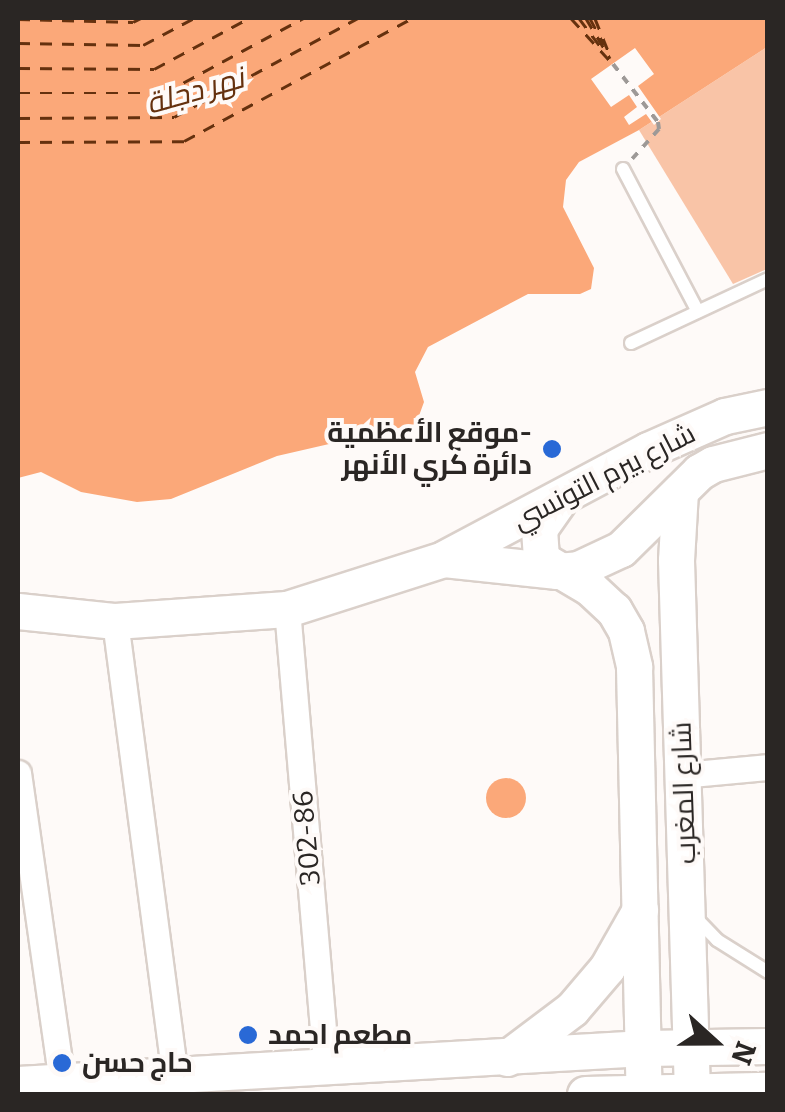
<!DOCTYPE html>
<html>
<head>
<meta charset="utf-8">
<style>
	body { margin:0 }
	#map { position:relative; width:785px; height:1112px; overflow:hidden; background:#fefaf8; font-family:Bitter,Cairo,serif }
	div>[style] { position:absolute }
	[style*='--x'] { left:calc(var(--x)*1px); top:calc(var(--y)*1px); width:calc(var(--w)*1px); rotate:calc(var(--a)*1deg) }
	.green>* { inset:0; background:#f9c4a7 }
	.water>* { inset:0; background:#fba879 }
	.round { border-radius:50% }
	.pier>* { inset:0; background:#fefaf8 }
	.ferry>* { height:2.5px; margin-top:-1.25px; transform-origin:0; background:repeating-linear-gradient(90deg,#65310e 0 12px,transparent 0 22px) }
	.path>* { height:4px; margin-top:-2px; transform-origin:0; background:repeating-linear-gradient(90deg,#9d9997 0 8px,transparent 0 16px) }
	.roads { filter:drop-shadow(2px 0 #dad0ca) drop-shadow(-2px 0 #dad0ca) drop-shadow(0 2px #dad0ca) drop-shadow(0 -2px #dad0ca) }
	.lane>* { height:12px; margin:-6px; padding:0 6px; transform-origin:6px; border-radius:6px; background:#fff }
	.street>* { height:25px; margin:-12.5px; padding:0 12.5px; transform-origin:12.5px; border-radius:12.5px; background:#fff }
	.secondary>* { height:35px; margin:-17.5px; padding:0 17.5px; transform-origin:17.5px; border-radius:17.5px; background:#fff }
	.dots>* { width:28px; height:28px; translate:-50% -50%; box-sizing:border-box; border:5px solid #fefaf8; border-radius:50% }
	span { translate:-50% -50%; white-space:nowrap; text-align:center; line-height:1.15; -webkit-text-stroke:8px #fefaf8; paint-order:stroke }
	.poi-label { font-size:28px; color:#2a2624; font-weight:700 }
	.right { translate:-100% -50%; text-align:right }
	.left { translate:0 -50%; text-align:left }
	.street-label { font-size:28px; color:#2a2624 }
	.water-label { font-size:30px; color:#65310e; font-style:italic }
	.frame { position:absolute; inset:0; border:20px solid #2a2624; pointer-events:none }
	.north { position:absolute; left:665px; top:992px; width:100px; height:100px; -webkit-text-stroke:8px #fefaf8; paint-order:stroke; rotate:111deg; font-size:28px; font-weight:700; line-height:40px; text-align:center; color:#2a2624 }
	.north::after { content:''; display:block; margin:auto; width:35px; height:45px; background:#2a2624; clip-path:polygon(50% 0,100% 100%,50% 72%,0 100%) }
</style>
</head>
<body>
<div id="map">
	<div class="green">
		<div style="clip-path:polygon(767px 47px,767px 269px,733px 284px,639px 130px)"></div>
	</div>
	<div class="water">
		<div style="clip-path:polygon(18px 18px,767px 18px,767px 47px,639px 130px,579px 162px,566px 180px,563px 207px,594px 268px,591px 289px,580px 294px,528px 294px,428px 347px,415px 372px,424px 402px,416px 424px,277px 456px,171px 499px,137px 502px,81px 492px,41px 472px,18px 478px)"></div>
		<div class="round" style="left:486px;top:778px;width:40px;height:40px"></div>
	</div>
	<div class="pier">
		<div style="clip-path:polygon(635px 48px,654px 74px,638px 86px,661px 119px,654px 125px,646px 114px,629px 125px,624px 117px,637px 107px,629px 95px,611px 107px,591px 79px)"></div>
	</div>
	<div class="ferry">
		<div style="--x:571;--y:18;--w:62;--a:47.6"></div>
		<div style="--x:579;--y:18;--w:40;--a:53"></div>
		<div style="--x:586;--y:18;--w:47;--a:59"></div>
		<div style="--x:590;--y:18;--w:30;--a:62"></div>
		<div style="--x:595;--y:18;--w:38;--a:68"></div>
		<div style="--x:18;--y:19;--w:115;--a:1.5"></div>
		<div style="--x:133;--y:22;--w:9;--a:-27"></div>
		<div style="--x:18;--y:43;--w:125;--a:0.9"></div>
		<div style="--x:143;--y:45;--w:58;--a:-27.9"></div>
		<div style="--x:18;--y:68;--w:136;--a:0.4"></div>
		<div style="--x:154;--y:69;--w:108;--a:-28.2"></div>
		<div style="--x:18;--y:93;--w:146;--a:0"></div>
		<div style="--x:164;--y:93;--w:158;--a:-28.3"></div>
		<div style="--x:18;--y:118;--w:156;--a:-0.4"></div>
		<div style="--x:174;--y:117;--w:209;--a:-28.3"></div>
		<div style="--x:18;--y:142;--w:166;--a:-0.3"></div>
		<div style="--x:184;--y:141;--w:259;--a:-28.3"></div>
	</div>
	<div class="path">
		<div style="--x:613;--y:64;--w:73;--a:52.2"></div>
		<div style="--x:658;--y:122;--w:7;--a:82"></div>
		<div style="--x:659;--y:129;--w:40;--a:132"></div>
	</div>
	<div class="roads">
		<div class="lane">
			<div style="--x:623;--y:169;--w:161;--a:62.3"></div>
			<div style="--x:631;--y:343;--w:151;--a:-25"></div>
			<div style="--x:693;--y:915;--w:35;--a:46"></div>
			<div style="--x:717;--y:940;--w:60;--a:32.1"></div>
		</div>
		<div class="street">
			<div style="--x:287;--y:609;--w:460;--a:85.1"></div>
			<div style="--x:115;--y:621;--w:458;--a:82.5"></div>
			<div style="--x:18;--y:773;--w:312;--a:81.9"></div>
			<div style="--x:682;--y:775;--w:86;--a:-5.3"></div>
		</div>
		<div class="secondary">
			<div style="--x:680;--y:491;--w:69;--a:93.3"></div>
			<div style="--x:676;--y:560;--w:534;--a:88.28"></div>
			<div style="--x:558;--y:502;--w:33;--a:125"></div>
			<div style="--x:539;--y:529;--w:30;--a:86"></div>
			<div style="--x:541;--y:559;--w:57;--a:30.6"></div>
			<div style="--x:590;--y:588;--w:33;--a:43"></div>
			<div style="--x:614;--y:610;--w:24;--a:60"></div>
			<div style="--x:626;--y:631;--w:37;--a:77"></div>
			<div style="--x:634;--y:667;--w:427;--a:88.7"></div>
			<div style="--x:445;--y:558;--w:230;--a:-28"></div>
			<div style="--x:648;--y:450;--w:84;--a:-23.8"></div>
			<div style="--x:725;--y:416;--w:44;--a:-11.8"></div>
			<div style="--x:18;--y:611;--w:98;--a:5.9"></div>
			<div style="--x:115;--y:621;--w:172;--a:-4"></div>
			<div style="--x:287;--y:609;--w:165;--a:-17.7"></div>
			<div style="--x:444;--y:559;--w:114;--a:6.1"></div>
			<div style="--x:557;--y:571;--w:21;--a:-5"></div>
			<div style="--x:578;--y:569;--w:47;--a:-24.9"></div>
			<div style="--x:621;--y:549;--w:110;--a:-44.6"></div>
			<div style="--x:699;--y:472;--w:16;--a:-30"></div>
			<div style="--x:713;--y:464;--w:57;--a:-14.3"></div>
			<div style="--x:507;--y:1058;--w:81;--a:-37"></div>
			<div style="--x:572;--y:1009;--w:54;--a:-49.5"></div>
			<div style="--x:607;--y:968;--w:67;--a:-60.4"></div>
			<div style="--x:18;--y:1084;--w:627;--a:-3.29"></div>
			<div style="--x:644;--y:1048;--w:124;--a:-0.9"></div>
			<div style="--x:585;--y:1094;--w:183;--a:-1.3"></div>
		</div>
	</div>
	<div class="dots">
		<div style="left:552px;top:449px;background:#2969d6"></div>
		<div style="left:248px;top:1035px;background:#2969d6"></div>
		<div style="left:62px;top:1063px;background:#2969d6"></div>
	</div>
	<div class="poi-label">
		<span class="right" style="left:532px;top:449px">موقع الأعظمية-<br>دائرة كري الأنهر</span>
		<span class="left" style="left:268px;top:1035px">مطعم احمد</span>
		<span class="left" style="left:82px;top:1063px">حاج حسن</span>
	</div>
	<div class="street-label">
		<span style="left:604px;top:477px;rotate:-27deg">شارع بيرم التونسي</span>
		<span style="left:684px;top:793px;rotate:-92deg">شارع المغرب</span>
		<span style="left:307px;top:838px;rotate:-95deg">302-86</span>
	</div>
	<div class="water-label">
		<span style="left:195px;top:91px;rotate:-16deg">نهر دجلة</span>
	</div>
	<div class="frame"></div>
	<div class="north">N</div>
</div>
</body>
</html>
